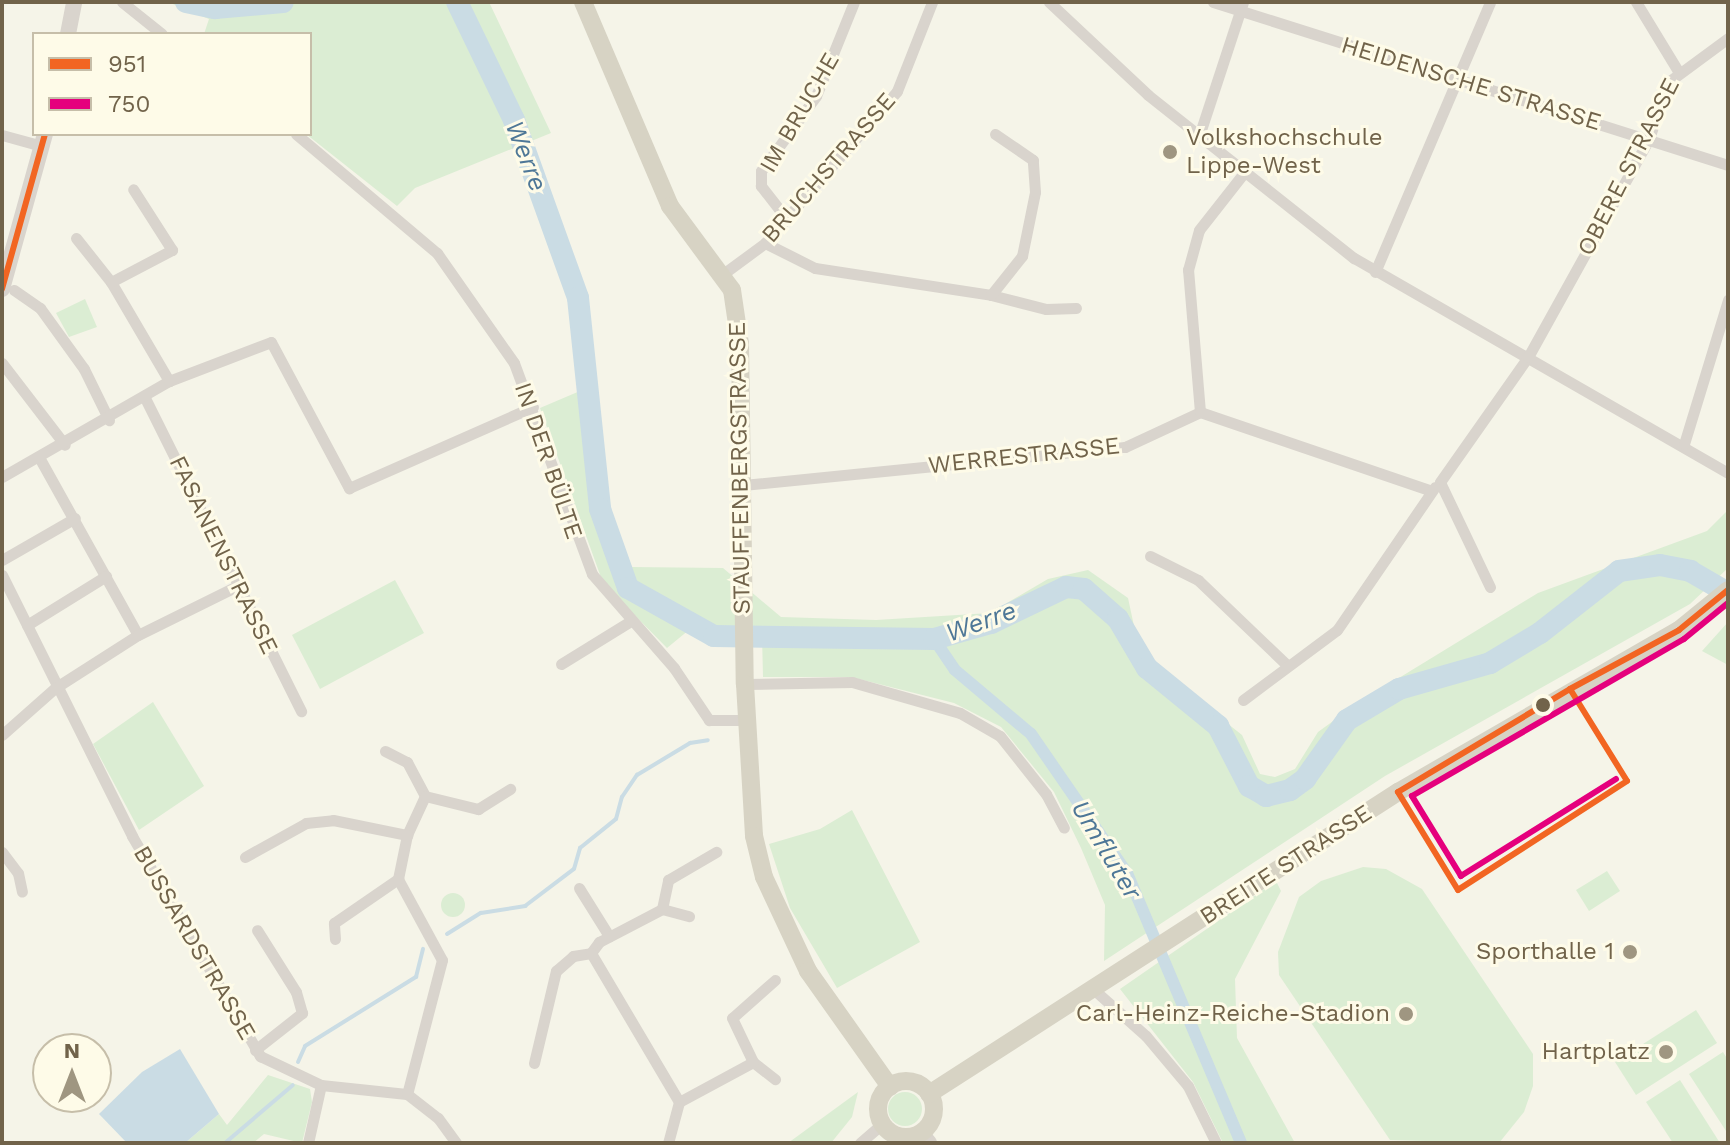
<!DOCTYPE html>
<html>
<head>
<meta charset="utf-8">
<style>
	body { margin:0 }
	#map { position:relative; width:1730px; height:1145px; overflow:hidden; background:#f5f4e8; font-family:"Work Sans",sans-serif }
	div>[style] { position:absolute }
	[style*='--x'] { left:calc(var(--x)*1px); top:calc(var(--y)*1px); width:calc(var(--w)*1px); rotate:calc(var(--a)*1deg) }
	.green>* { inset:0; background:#dbedd3 }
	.round { border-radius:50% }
	.water>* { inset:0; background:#cadce4 }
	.stream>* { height:4px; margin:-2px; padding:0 2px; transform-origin:2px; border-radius:2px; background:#cadce4 }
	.canal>* { height:12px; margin:-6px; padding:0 6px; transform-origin:6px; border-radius:6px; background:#cadce4 }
	.river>* { height:22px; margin:-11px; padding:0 11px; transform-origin:11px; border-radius:11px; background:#cadce4 }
	.street>* { height:11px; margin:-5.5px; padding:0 5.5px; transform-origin:5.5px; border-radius:5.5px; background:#d9d4cd }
	.secondary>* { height:16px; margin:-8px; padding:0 8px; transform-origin:8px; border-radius:8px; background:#d9d4cd }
	.primary>* { height:18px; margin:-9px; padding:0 9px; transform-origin:9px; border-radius:9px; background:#d7d3c4 }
	.primary>.ring { margin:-9px; padding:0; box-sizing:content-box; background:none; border:18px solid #d7d3c4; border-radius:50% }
	.bus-1>* { height:6px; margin:-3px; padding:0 3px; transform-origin:3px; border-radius:3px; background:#f26522 }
	.bus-2>* { height:6px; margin:-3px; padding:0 3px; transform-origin:3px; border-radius:3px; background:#e5007d }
	.dots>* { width:22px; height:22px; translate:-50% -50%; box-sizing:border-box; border:4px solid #fefbe8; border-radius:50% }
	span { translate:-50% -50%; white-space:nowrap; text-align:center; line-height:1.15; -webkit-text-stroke:6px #fefbe8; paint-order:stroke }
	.street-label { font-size:24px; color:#71634a }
	.poi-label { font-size:24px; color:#71634a }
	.left { translate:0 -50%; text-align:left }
	.right { translate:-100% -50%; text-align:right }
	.water-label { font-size:26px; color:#4e7797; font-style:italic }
	.frame { position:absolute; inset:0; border:4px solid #71634a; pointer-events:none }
	.legend { position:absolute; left:32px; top:32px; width:280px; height:104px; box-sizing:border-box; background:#fefbe8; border:2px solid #c6bea9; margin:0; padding:10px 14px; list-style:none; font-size:24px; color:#71634a }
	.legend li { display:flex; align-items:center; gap:16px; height:40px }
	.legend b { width:40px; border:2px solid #c6bea9 }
	.north { position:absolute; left:32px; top:1033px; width:80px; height:80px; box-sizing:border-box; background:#fefbe8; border:2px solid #c6bea9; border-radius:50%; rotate:0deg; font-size:22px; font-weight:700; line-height:32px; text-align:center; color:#71634a }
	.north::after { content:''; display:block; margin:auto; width:28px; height:36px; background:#9f9681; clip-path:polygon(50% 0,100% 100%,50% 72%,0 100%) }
</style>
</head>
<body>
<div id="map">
	<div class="green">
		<div style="clip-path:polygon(168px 2px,489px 2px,551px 133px,415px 188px,397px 206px,306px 134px,310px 134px,310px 34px,204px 34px,209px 19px)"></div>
		<div style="clip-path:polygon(85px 299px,97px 327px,69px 337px,56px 313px)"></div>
		<div style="clip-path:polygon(587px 388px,601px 508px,632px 567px,723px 568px,781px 617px,876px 620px,990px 613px,1048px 579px,1088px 570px,1128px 598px,1134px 626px,1154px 665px,1242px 735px,1260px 774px,1275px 777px,1295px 769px,1318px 732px,1358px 703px,1538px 593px,1707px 531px,1728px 510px,1728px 568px,1690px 604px,1385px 776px,1104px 961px,1105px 905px,1081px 848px,1054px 792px,1001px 727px,954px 703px,851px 677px,763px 677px,762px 636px,714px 635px,695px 625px,667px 648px,603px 583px,540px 408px)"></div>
		<div style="clip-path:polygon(395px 580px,424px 633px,320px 689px,292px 635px)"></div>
		<div style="clip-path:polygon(1728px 622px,1728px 665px,1702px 651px)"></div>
		<div style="clip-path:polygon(153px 702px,204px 786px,139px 830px,93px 744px)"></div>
		<div style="clip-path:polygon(852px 810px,920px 942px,837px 988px,790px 908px,769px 844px,820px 829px)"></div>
		<div style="clip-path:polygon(1363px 867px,1386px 869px,1422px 889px,1533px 1054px,1533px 1086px,1524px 1112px,1499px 1143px,1390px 1140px,1279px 975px,1278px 952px,1299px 897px,1321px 881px)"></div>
		<div style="clip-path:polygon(1607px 871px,1620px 891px,1589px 911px,1576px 890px)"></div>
		<div style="clip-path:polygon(1276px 881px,1281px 891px,1235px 979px,1237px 1038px,1295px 1143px,1223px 1143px,1193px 1082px,1120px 989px)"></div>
		<div class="round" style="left:441px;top:893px;width:24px;height:24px"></div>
		<div style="clip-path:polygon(1696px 1010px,1717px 1043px,1636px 1095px,1615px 1062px)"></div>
		<div style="clip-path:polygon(1723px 1052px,1728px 1060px,1728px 1134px,1689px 1074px)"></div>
		<div style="clip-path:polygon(268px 1075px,310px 1089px,312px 1102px,302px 1143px,264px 1134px,253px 1143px,185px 1143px,219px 1114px,227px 1125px)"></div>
		<div style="clip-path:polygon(1680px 1080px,1720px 1143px,1673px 1143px,1646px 1102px)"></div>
		<div class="round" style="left:888px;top:1092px;width:34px;height:34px"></div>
		<div style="clip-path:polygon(858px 1092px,852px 1117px,831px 1143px,788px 1143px)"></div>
	</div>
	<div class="water">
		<div style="clip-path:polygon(180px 1049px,219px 1114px,185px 1143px,127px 1143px,99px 1114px,142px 1072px)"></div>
	</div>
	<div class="stream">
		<div style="--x:447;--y:934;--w:40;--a:-32"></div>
		<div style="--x:481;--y:913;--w:45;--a:-9"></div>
		<div style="--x:525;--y:906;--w:61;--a:-37.1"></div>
		<div style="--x:574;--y:869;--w:22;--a:-74"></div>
		<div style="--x:580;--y:848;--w:46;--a:-38.9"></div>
		<div style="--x:616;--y:819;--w:23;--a:-75"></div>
		<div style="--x:622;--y:797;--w:27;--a:-56"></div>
		<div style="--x:637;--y:775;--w:62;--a:-31.1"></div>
		<div style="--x:690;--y:743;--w:18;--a:-9"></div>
		<div style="--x:298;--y:1062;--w:17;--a:-66"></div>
		<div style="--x:305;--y:1046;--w:131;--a:-31.9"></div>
		<div style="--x:416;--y:977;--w:29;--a:-76"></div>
		<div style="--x:225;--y:1143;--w:89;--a:-40.5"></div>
	</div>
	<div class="canal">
		<div style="--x:934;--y:639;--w:37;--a:56"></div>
		<div style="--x:955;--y:670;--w:99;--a:40.1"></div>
		<div style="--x:1031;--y:734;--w:169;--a:55.4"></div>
		<div style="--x:1127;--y:873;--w:293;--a:67.1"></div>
	</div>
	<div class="river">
		<div style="--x:186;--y:2;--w:30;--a:12"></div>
		<div style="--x:215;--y:8;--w:68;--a:-5"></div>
		<div style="--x:457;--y:2;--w:131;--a:64.2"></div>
		<div style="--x:514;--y:120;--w:189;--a:70.2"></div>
		<div style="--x:578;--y:298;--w:212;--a:84"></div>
		<div style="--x:600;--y:509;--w:84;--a:70.5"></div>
		<div style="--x:628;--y:588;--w:98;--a:29.2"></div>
		<div style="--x:714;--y:636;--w:220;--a:0.8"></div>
		<div style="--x:934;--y:639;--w:59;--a:-15.7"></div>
		<div style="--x:991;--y:623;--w:83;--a:-25.6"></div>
		<div style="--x:1066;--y:587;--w:18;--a:6"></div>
		<div style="--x:1084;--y:589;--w:45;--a:41.4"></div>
		<div style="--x:1118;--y:619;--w:57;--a:59.4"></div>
		<div style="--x:1147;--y:668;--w:92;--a:39.2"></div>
		<div style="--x:1218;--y:726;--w:68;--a:62.7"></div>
		<div style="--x:1249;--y:786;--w:20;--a:30"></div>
		<div style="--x:1266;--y:796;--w:25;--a:-14"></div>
		<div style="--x:1290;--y:790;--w:19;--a:-36"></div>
		<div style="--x:1305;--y:779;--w:72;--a:-54.6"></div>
		<div style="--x:1347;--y:720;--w:61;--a:-30.8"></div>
		<div style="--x:1399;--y:689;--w:95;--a:-15.9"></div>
		<div style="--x:1490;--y:663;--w:58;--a:-31"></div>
		<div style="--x:1540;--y:633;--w:100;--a:-38.1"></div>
		<div style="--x:1619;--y:571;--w:41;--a:-8.3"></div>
		<div style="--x:1660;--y:565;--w:31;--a:11"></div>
		<div style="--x:1690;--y:571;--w:44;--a:30.1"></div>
	</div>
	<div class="street">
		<div style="--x:122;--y:2;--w:51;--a:38.7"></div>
		<div style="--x:1049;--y:2;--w:136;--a:43.2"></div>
		<div style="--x:1148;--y:95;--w:263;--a:38.4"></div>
		<div style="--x:1354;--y:258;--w:431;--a:29.9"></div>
		<div style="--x:1213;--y:2;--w:540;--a:17.56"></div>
		<div style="--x:1636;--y:2;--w:81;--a:58.7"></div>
		<div style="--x:296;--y:134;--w:185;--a:40.2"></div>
		<div style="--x:437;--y:253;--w:134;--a:55"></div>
		<div style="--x:514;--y:363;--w:225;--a:69.7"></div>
		<div style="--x:592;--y:574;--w:125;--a:48.9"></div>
		<div style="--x:674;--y:668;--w:63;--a:56.1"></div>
		<div style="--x:709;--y:720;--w:38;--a:0"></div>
		<div style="--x:2;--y:135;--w:41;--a:15.4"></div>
		<div style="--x:1199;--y:136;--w:141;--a:-71.8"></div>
		<div style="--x:786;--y:218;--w:41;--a:-128"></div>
		<div style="--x:761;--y:186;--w:15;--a:-90"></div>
		<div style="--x:761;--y:171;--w:93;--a:-53.7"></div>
		<div style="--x:816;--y:96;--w:101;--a:-68"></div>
		<div style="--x:76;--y:238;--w:56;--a:51.5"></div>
		<div style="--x:111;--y:282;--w:115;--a:59.6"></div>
		<div style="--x:765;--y:243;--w:56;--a:26.6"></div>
		<div style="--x:815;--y:268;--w:178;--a:8.7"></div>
		<div style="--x:991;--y:295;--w:57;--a:14.3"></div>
		<div style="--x:1046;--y:309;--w:30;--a:-2"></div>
		<div style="--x:1375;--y:272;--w:293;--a:-66.9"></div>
		<div style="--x:723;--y:274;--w:52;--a:-36.4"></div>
		<div style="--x:765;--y:243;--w:201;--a:-49"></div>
		<div style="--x:897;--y:91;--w:96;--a:-68.5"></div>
		<div style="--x:111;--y:282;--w:69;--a:-27.7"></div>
		<div style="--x:172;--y:250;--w:72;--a:-122.6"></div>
		<div style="--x:14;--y:290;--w:32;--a:35"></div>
		<div style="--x:40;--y:308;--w:75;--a:54.2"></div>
		<div style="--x:84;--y:369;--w:57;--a:63.9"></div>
		<div style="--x:991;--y:295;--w:50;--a:-51.5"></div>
		<div style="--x:1022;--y:256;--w:65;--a:-78.5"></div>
		<div style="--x:1035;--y:192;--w:32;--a:-94"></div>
		<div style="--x:1033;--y:160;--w:46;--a:-145.6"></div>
		<div style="--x:2;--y:363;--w:103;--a:52.5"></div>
		<div style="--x:145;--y:398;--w:350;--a:63.5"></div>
		<div style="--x:1200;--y:412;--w:143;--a:-94.8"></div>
		<div style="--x:1188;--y:270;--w:41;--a:-74.6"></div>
		<div style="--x:1199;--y:230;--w:71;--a:-51.8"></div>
		<div style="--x:1684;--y:444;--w:151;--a:-73"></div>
		<div style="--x:40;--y:459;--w:201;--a:60.9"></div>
		<div style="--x:2;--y:477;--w:193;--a:-29.9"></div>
		<div style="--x:169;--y:381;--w:109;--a:-20.9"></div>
		<div style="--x:271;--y:342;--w:166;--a:61.9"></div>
		<div style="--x:349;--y:488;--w:201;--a:-23.8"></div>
		<div style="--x:743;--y:485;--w:384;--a:-5.7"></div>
		<div style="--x:1125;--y:447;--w:83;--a:-25"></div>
		<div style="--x:1200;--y:412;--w:242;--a:18.8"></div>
		<div style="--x:1150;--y:556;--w:54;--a:26.6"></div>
		<div style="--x:1198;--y:580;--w:123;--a:43.7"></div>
		<div style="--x:2;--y:560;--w:84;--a:-29.9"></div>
		<div style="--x:2;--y:575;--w:292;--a:63.5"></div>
		<div style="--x:132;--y:836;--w:255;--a:59.8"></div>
		<div style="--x:260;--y:1056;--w:68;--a:25.4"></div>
		<div style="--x:321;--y:1085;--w:86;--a:6"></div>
		<div style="--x:407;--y:1094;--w:39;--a:38"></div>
		<div style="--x:438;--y:1118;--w:31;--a:54"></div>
		<div style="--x:1490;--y:587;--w:116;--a:-115.5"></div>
		<div style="--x:1440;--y:482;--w:153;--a:-54.9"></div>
		<div style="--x:1528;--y:357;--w:249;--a:-61"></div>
		<div style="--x:1649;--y:139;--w:59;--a:-72.2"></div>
		<div style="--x:1667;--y:83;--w:76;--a:-36.4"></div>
		<div style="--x:27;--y:625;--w:93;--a:-31.8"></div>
		<div style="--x:561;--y:664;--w:80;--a:-31.7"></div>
		<div style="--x:745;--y:684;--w:107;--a:-1.1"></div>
		<div style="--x:852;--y:682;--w:112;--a:16"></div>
		<div style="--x:960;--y:713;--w:46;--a:29.9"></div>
		<div style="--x:1000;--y:736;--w:74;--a:51.6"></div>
		<div style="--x:1046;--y:794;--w:38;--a:62"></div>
		<div style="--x:1243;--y:700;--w:117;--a:-36.7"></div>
		<div style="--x:1337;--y:630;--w:173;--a:-55.6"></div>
		<div style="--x:2;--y:735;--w:71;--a:-41.6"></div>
		<div style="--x:55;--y:688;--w:98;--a:-32.6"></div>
		<div style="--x:138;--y:635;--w:115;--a:-26.3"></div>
		<div style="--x:385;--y:751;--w:25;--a:27"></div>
		<div style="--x:407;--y:762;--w:38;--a:62"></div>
		<div style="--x:425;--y:796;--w:43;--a:114.8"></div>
		<div style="--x:407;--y:835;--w:45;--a:101.6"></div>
		<div style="--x:398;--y:879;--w:92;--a:61.5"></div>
		<div style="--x:442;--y:960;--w:138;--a:104.6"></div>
		<div style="--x:425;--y:796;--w:55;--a:13.8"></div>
		<div style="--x:478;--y:809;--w:38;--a:-32"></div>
		<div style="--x:2;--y:852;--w:26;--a:53"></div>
		<div style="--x:18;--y:873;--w:19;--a:78"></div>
		<div style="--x:245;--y:857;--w:70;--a:-29.1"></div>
		<div style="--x:306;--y:823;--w:27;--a:-6"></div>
		<div style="--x:333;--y:820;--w:76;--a:11.5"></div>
		<div style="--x:579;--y:888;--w:57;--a:58"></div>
		<div style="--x:662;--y:909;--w:28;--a:15"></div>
		<div style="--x:335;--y:939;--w:16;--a:-94"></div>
		<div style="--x:334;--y:923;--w:78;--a:-34.5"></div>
		<div style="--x:591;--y:953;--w:14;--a:-54"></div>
		<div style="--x:599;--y:942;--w:71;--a:-27.6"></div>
		<div style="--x:662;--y:909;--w:30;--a:-78"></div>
		<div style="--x:668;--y:880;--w:56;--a:-30.3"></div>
		<div style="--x:775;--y:980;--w:57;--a:138.5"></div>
		<div style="--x:732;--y:1018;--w:49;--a:64.5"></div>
		<div style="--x:753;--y:1062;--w:28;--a:38"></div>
		<div style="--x:1092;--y:988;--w:72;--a:41.6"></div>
		<div style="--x:1146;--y:1036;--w:65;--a:50"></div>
		<div style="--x:1188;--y:1086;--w:64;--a:63.8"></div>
		<div style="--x:255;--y:1050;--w:60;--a:-38.2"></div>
		<div style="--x:302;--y:1013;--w:22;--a:-106"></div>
		<div style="--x:296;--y:992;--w:73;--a:-122.2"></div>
		<div style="--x:534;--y:1063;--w:95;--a:-76.6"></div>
		<div style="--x:556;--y:971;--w:23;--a:-41"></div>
		<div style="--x:573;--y:956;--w:18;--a:-9"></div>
		<div style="--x:591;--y:953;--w:173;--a:59.4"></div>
		<div style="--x:679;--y:1102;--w:42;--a:105"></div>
		<div style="--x:679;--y:1102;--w:84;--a:-28.4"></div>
		<div style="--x:308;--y:1143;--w:59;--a:-77.4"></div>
		<div style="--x:860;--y:1143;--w:29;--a:-41"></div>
	</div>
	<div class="secondary">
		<div style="--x:68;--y:34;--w:33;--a:-79"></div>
		<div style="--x:2;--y:289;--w:161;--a:-74.5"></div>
		<div style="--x:921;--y:1133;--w:13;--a:51"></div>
	</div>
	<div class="primary">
		<div style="--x:583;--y:2;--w:222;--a:66.9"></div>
		<div style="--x:670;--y:206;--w:104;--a:53.6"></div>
		<div style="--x:732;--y:290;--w:55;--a:81.6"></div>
		<div style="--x:740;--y:344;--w:340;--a:89.2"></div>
		<div style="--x:745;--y:684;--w:152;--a:86.6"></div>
		<div style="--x:754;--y:836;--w:42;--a:76.3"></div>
		<div style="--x:764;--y:877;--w:104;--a:64.9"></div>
		<div style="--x:808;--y:971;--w:142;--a:54.7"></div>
		<div class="ring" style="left:878px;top:1081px;width:38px;height:38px"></div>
		<div style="--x:929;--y:1094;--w:558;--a:-32.78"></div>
		<div style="--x:1398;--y:792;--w:324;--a:-30"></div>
		<div style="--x:1679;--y:630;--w:63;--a:-39.2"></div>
	</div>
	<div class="bus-1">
		<div style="--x:2;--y:289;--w:161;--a:-74.5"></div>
		<div style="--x:1570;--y:689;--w:108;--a:58.2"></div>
		<div style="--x:1627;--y:781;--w:201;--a:147.2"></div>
		<div style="--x:1458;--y:890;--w:115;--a:-121.5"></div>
		<div style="--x:1398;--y:792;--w:200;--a:-30.9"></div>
		<div style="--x:1570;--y:689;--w:124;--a:-28.4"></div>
		<div style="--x:1679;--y:630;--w:63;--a:-39.2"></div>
	</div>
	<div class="bus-2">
		<div style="--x:1616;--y:779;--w:183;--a:148"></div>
		<div style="--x:1461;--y:876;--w:94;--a:-121.5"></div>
		<div style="--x:1412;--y:796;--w:314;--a:-30"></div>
		<div style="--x:1684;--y:639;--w:57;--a:-39.3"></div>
	</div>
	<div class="dots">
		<div style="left:1170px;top:152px;background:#9f9681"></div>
		<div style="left:1543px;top:705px;background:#71634a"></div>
		<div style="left:1630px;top:952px;background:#9f9681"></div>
		<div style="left:1406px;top:1014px;background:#9f9681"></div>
		<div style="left:1666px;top:1052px;background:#9f9681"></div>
	</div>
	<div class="street-label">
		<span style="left:1471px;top:84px;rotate:17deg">HEIDENSCHE STRASSE</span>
		<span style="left:800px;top:113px;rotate:-60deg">IM BRUCHE</span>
		<span style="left:1629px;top:167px;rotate:-63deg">OBERE STRASSE</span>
		<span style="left:829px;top:168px;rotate:-49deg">BRUCHSTRASSE</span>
		<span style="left:1024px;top:456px;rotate:-6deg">WERRESTRASSE</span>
		<span style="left:548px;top:461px;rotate:71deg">IN DER BÜLTE</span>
		<span style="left:740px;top:468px;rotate:-91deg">STAUFFENBERGSTRASSE</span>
		<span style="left:223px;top:555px;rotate:64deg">FASANENSTRASSE</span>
		<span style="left:1286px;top:865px;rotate:-33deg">BREITE STRASSE</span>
		<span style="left:194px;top:943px;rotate:60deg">BUSSARDSTRASSE</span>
	</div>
	<div class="poi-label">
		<span class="left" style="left:1186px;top:152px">Volkshochschule<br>Lippe-West</span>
		<span class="right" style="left:1614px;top:952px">Sporthalle 1</span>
		<span class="right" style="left:1390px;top:1014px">Carl-Heinz-Reiche-Stadion</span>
		<span class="right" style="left:1650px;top:1052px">Hartplatz</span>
	</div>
	<div class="water-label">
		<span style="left:526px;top:156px;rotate:69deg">Werre</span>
		<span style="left:981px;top:622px;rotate:-20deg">Werre</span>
		<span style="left:1106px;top:850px;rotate:59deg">Umfluter</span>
	</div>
	<div class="frame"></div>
	<ul class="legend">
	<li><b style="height:10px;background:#f26522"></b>951</li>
	<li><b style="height:10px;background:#e5007d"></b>750</li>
	</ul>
	<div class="north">N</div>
</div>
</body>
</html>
